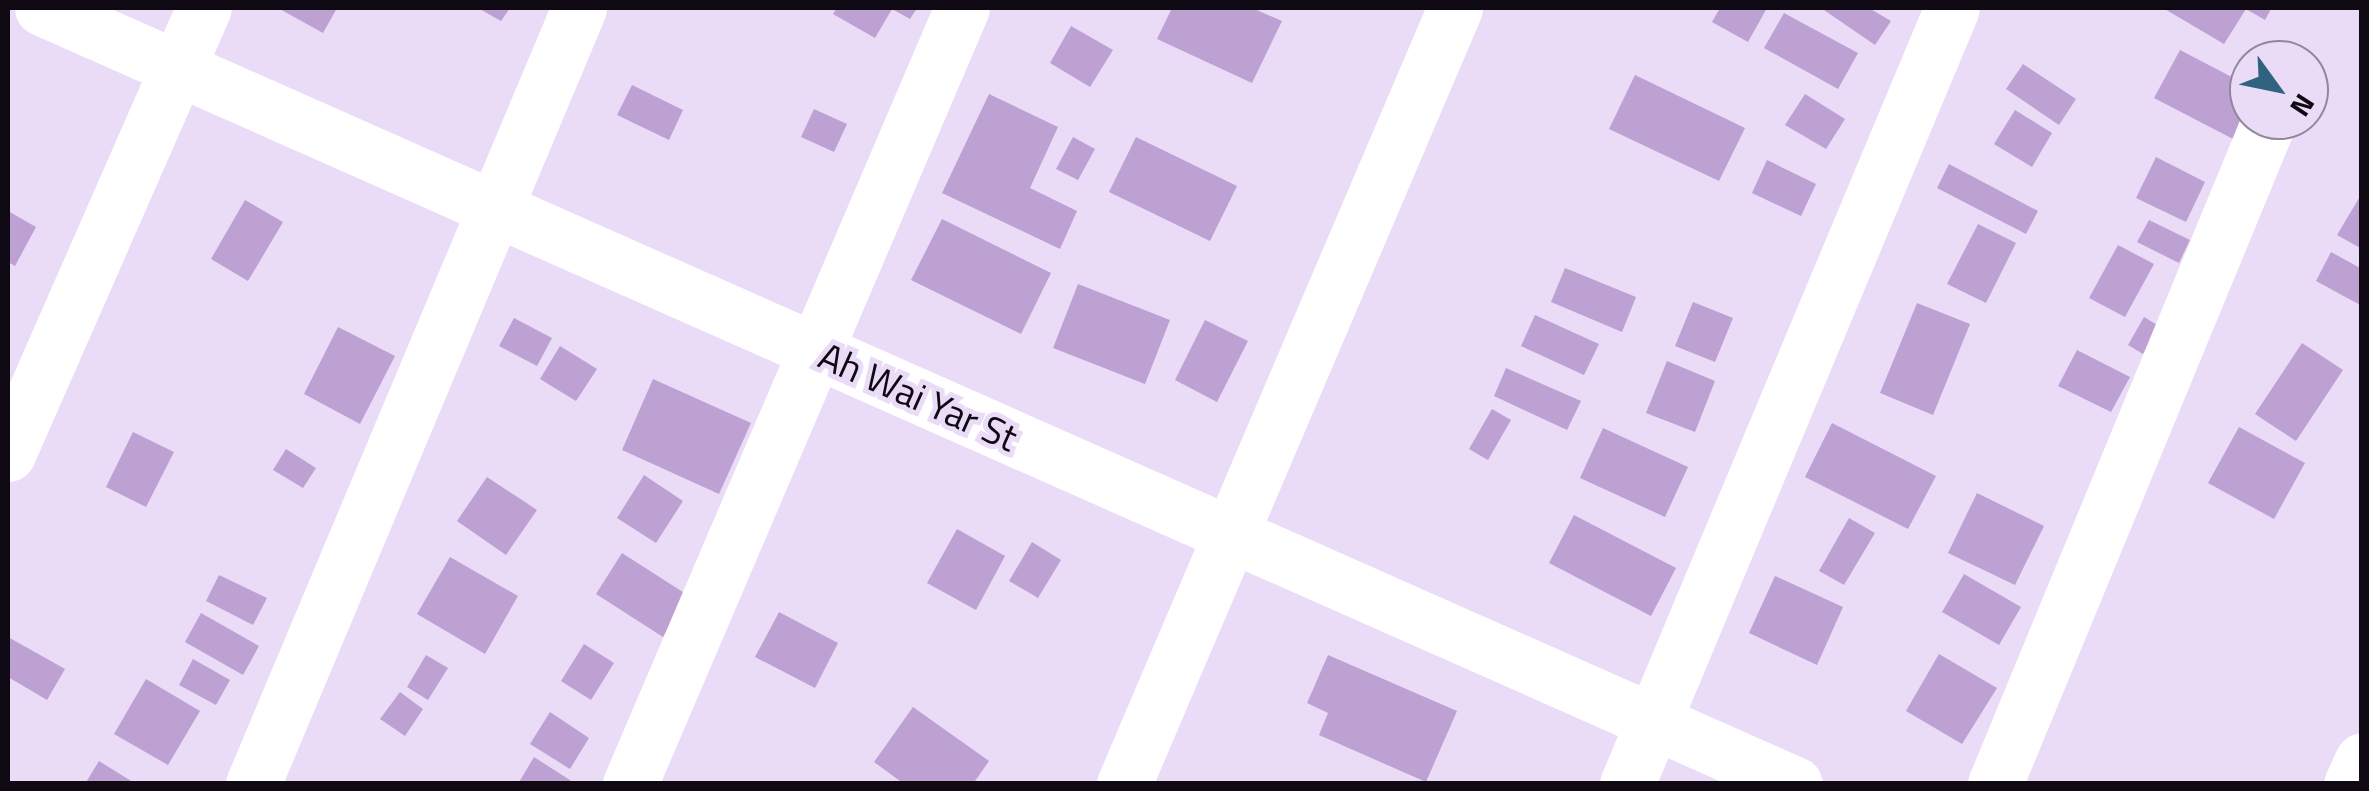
<!DOCTYPE html>
<html>
<head>
<meta charset="utf-8">
<style>
	body { margin:0 }
	#map { position:relative; width:2369px; height:791px; overflow:hidden; background:#eadbf7; font-family:"Titillium Web",sans-serif }
	div>[style] { position:absolute }
	[style*='--x'] { left:calc(var(--x)*1px); top:calc(var(--y)*1px); width:calc(var(--w)*1px); rotate:calc(var(--a)*1deg) }
	.building>* { inset:0; background:#bda1d3 }
	.minor>* { height:55px; margin:-27.5px; padding:0 27.5px; transform-origin:27.5px; border-radius:27.5px; background:#fff }
	span { translate:-50% -50%; white-space:nowrap; text-align:center; line-height:1.15; -webkit-text-stroke:10px #eadbf7; paint-order:stroke }
	.street-label { font-size:38px; color:#0e0912 }
	.frame { position:absolute; inset:0; border:10px solid #0e0912; pointer-events:none }
	.north { position:absolute; left:2229px; top:40px; width:100px; height:100px; box-sizing:border-box; background:#eadbf7; border:2px solid #92879b; border-radius:50%; rotate:123deg; font-size:28px; font-weight:700; line-height:40px; text-align:center; color:#0e0912 }
	.north::after { content:''; display:block; margin:auto; width:35px; height:45px; background:#2f637f; clip-path:polygon(50% 0,100% 100%,50% 72%,0 100%) }
</style>
</head>
<body>
<div id="map">
	<div class="building">
		<div style="clip-path:polygon(278px 8px,337px 8px,323px 33px)"></div>
		<div style="clip-path:polygon(478px 8px,510px 8px,501px 21px)"></div>
		<div style="clip-path:polygon(837px 8px,917px 8px,910px 19px,892px 9px,875px 38px,833px 14px)"></div>
		<div style="clip-path:polygon(1172px 8px,1252px 8px,1282px 21px,1252px 83px,1157px 39px)"></div>
		<div style="clip-path:polygon(1720px 8px,1767px 8px,1748px 42px,1712px 22px)"></div>
		<div style="clip-path:polygon(1821px 8px,1869px 8px,1891px 21px,1875px 45px)"></div>
		<div style="clip-path:polygon(2163px 8px,2269px 8px,2271px 9px,2265px 20px,2246px 9px,2224px 44px)"></div>
		<div style="clip-path:polygon(1784px 13px,1858px 53px,1838px 89px,1764px 48px)"></div>
		<div style="clip-path:polygon(1071px 26px,1113px 50px,1090px 87px,1050px 63px)"></div>
		<div style="clip-path:polygon(2180px 50px,2249px 86px,2235px 140px,2154px 98px)"></div>
		<div style="clip-path:polygon(2023px 64px,2076px 99px,2059px 125px,2006px 89px)"></div>
		<div style="clip-path:polygon(1635px 75px,1745px 128px,1719px 181px,1609px 129px)"></div>
		<div style="clip-path:polygon(632px 85px,683px 110px,669px 140px,617px 115px)"></div>
		<div style="clip-path:polygon(989px 94px,1058px 127px,1030px 188px,1077px 211px,1060px 249px,942px 193px)"></div>
		<div style="clip-path:polygon(1805px 94px,1845px 119px,1826px 149px,1785px 125px)"></div>
		<div style="clip-path:polygon(814px 109px,847px 124px,834px 152px,801px 137px)"></div>
		<div style="clip-path:polygon(2015px 110px,2052px 133px,2032px 167px,1994px 144px)"></div>
		<div style="clip-path:polygon(1073px 137px,1095px 149px,1078px 180px,1056px 169px)"></div>
		<div style="clip-path:polygon(1136px 137px,1237px 186px,1210px 241px,1109px 192px)"></div>
		<div style="clip-path:polygon(2156px 157px,2205px 182px,2186px 222px,2136px 198px)"></div>
		<div style="clip-path:polygon(1767px 160px,1816px 184px,1801px 216px,1752px 193px)"></div>
		<div style="clip-path:polygon(1949px 164px,2038px 211px,2026px 234px,1937px 188px)"></div>
		<div style="clip-path:polygon(2362px 193px,2362px 249px,2337px 235px)"></div>
		<div style="clip-path:polygon(245px 200px,283px 222px,248px 281px,211px 259px)"></div>
		<div style="clip-path:polygon(8px 211px,36px 227px,15px 266px,8px 262px)"></div>
		<div style="clip-path:polygon(942px 219px,1051px 273px,1021px 334px,911px 280px)"></div>
		<div style="clip-path:polygon(2149px 220px,2190px 240px,2179px 263px,2137px 242px)"></div>
		<div style="clip-path:polygon(1978px 224px,2016px 243px,1986px 303px,1947px 284px)"></div>
		<div style="clip-path:polygon(2118px 245px,2154px 264px,2125px 317px,2089px 298px)"></div>
		<div style="clip-path:polygon(2331px 252px,2362px 269px,2362px 306px,2316px 281px)"></div>
		<div style="clip-path:polygon(1565px 268px,1636px 297px,1622px 332px,1551px 302px)"></div>
		<div style="clip-path:polygon(1078px 284px,1170px 320px,1145px 384px,1053px 348px)"></div>
		<div style="clip-path:polygon(1693px 302px,1733px 318px,1715px 362px,1675px 346px)"></div>
		<div style="clip-path:polygon(1917px 303px,1970px 324px,1933px 415px,1880px 393px)"></div>
		<div style="clip-path:polygon(1535px 315px,1599px 344px,1584px 375px,1521px 346px)"></div>
		<div style="clip-path:polygon(2144px 317px,2159px 326px,2143px 354px,2128px 345px)"></div>
		<div style="clip-path:polygon(514px 318px,552px 338px,537px 366px,499px 346px)"></div>
		<div style="clip-path:polygon(1205px 320px,1248px 341px,1217px 402px,1175px 380px)"></div>
		<div style="clip-path:polygon(338px 327px,395px 356px,360px 424px,304px 394px)"></div>
		<div style="clip-path:polygon(2302px 343px,2343px 370px,2296px 441px,2255px 414px)"></div>
		<div style="clip-path:polygon(560px 346px,597px 369px,576px 401px,540px 379px)"></div>
		<div style="clip-path:polygon(2077px 350px,2130px 377px,2111px 412px,2058px 386px)"></div>
		<div style="clip-path:polygon(1667px 361px,1715px 381px,1695px 432px,1646px 413px)"></div>
		<div style="clip-path:polygon(1506px 368px,1581px 401px,1567px 430px,1494px 396px)"></div>
		<div style="clip-path:polygon(653px 379px,751px 423px,719px 494px,622px 450px)"></div>
		<div style="clip-path:polygon(1492px 409px,1511px 420px,1488px 460px,1469px 449px)"></div>
		<div style="clip-path:polygon(1832px 423px,1936px 476px,1908px 529px,1805px 477px)"></div>
		<div style="clip-path:polygon(2239px 427px,2305px 463px,2274px 519px,2208px 483px)"></div>
		<div style="clip-path:polygon(1603px 428px,1688px 467px,1665px 517px,1580px 478px)"></div>
		<div style="clip-path:polygon(133px 432px,174px 452px,146px 507px,106px 487px)"></div>
		<div style="clip-path:polygon(286px 449px,316px 468px,303px 488px,273px 470px)"></div>
		<div style="clip-path:polygon(644px 475px,683px 501px,656px 543px,617px 518px)"></div>
		<div style="clip-path:polygon(487px 477px,537px 510px,506px 555px,457px 521px)"></div>
		<div style="clip-path:polygon(1977px 493px,2044px 526px,2015px 585px,1948px 553px)"></div>
		<div style="clip-path:polygon(1574px 515px,1676px 568px,1651px 616px,1549px 563px)"></div>
		<div style="clip-path:polygon(1849px 518px,1875px 533px,1844px 585px,1819px 571px)"></div>
		<div style="clip-path:polygon(957px 529px,1005px 556px,976px 610px,927px 583px)"></div>
		<div style="clip-path:polygon(1032px 542px,1061px 560px,1038px 598px,1009px 581px)"></div>
		<div style="clip-path:polygon(622px 553px,689px 596px,663px 637px,596px 594px)"></div>
		<div style="clip-path:polygon(450px 557px,518px 596px,485px 654px,417px 614px)"></div>
		<div style="clip-path:polygon(1964px 574px,2021px 607px,1999px 645px,1942px 612px)"></div>
		<div style="clip-path:polygon(219px 575px,267px 598px,253px 625px,206px 601px)"></div>
		<div style="clip-path:polygon(1775px 576px,1843px 607px,1817px 665px,1749px 633px)"></div>
		<div style="clip-path:polygon(779px 612px,838px 643px,815px 688px,755px 657px)"></div>
		<div style="clip-path:polygon(201px 613px,259px 646px,243px 675px,185px 642px)"></div>
		<div style="clip-path:polygon(8px 637px,65px 669px,47px 700px,8px 677px)"></div>
		<div style="clip-path:polygon(584px 644px,614px 663px,591px 700px,561px 681px)"></div>
		<div style="clip-path:polygon(1939px 654px,1997px 688px,1962px 744px,1906px 711px)"></div>
		<div style="clip-path:polygon(426px 655px,448px 668px,428px 700px,407px 687px)"></div>
		<div style="clip-path:polygon(1328px 655px,1457px 711px,1426px 782px,1319px 735px,1328px 713px,1307px 703px)"></div>
		<div style="clip-path:polygon(193px 659px,230px 680px,216px 705px,179px 685px)"></div>
		<div style="clip-path:polygon(146px 679px,200px 711px,168px 765px,114px 734px)"></div>
		<div style="clip-path:polygon(400px 692px,423px 709px,405px 736px,380px 719px)"></div>
		<div style="clip-path:polygon(913px 707px,989px 761px,973px 784px,904px 784px,874px 762px)"></div>
		<div style="clip-path:polygon(550px 712px,589px 738px,570px 769px,530px 744px)"></div>
		<div style="clip-path:polygon(534px 757px,576px 784px,518px 784px)"></div>
		<div style="clip-path:polygon(99px 761px,136px 784px,85px 784px)"></div>
	</div>
	<div class="minor">
		<div style="--x:42;--y:8;--w:1917;--a:23.88"></div>
		<div style="--x:8;--y:454;--w:487;--a:-66.3"></div>
		<div style="--x:253;--y:784;--w:842;--a:-67.21"></div>
		<div style="--x:630;--y:784;--w:844;--a:-66.84"></div>
		<div style="--x:1124;--y:784;--w:844;--a:-66.9"></div>
		<div style="--x:1627;--y:784;--w:841;--a:-67.28"></div>
		<div style="--x:1995;--y:784;--w:715;--a:-67.56"></div>
		<div style="--x:2351;--y:784;--w:26;--a:-65"></div>
	</div>
	<div class="street-label">
		<span style="left:918px;top:397px;rotate:24deg">Ah Wai Yar St</span>
	</div>
	<div class="frame"></div>
	<div class="north">N</div>
</div>
</body>
</html>
